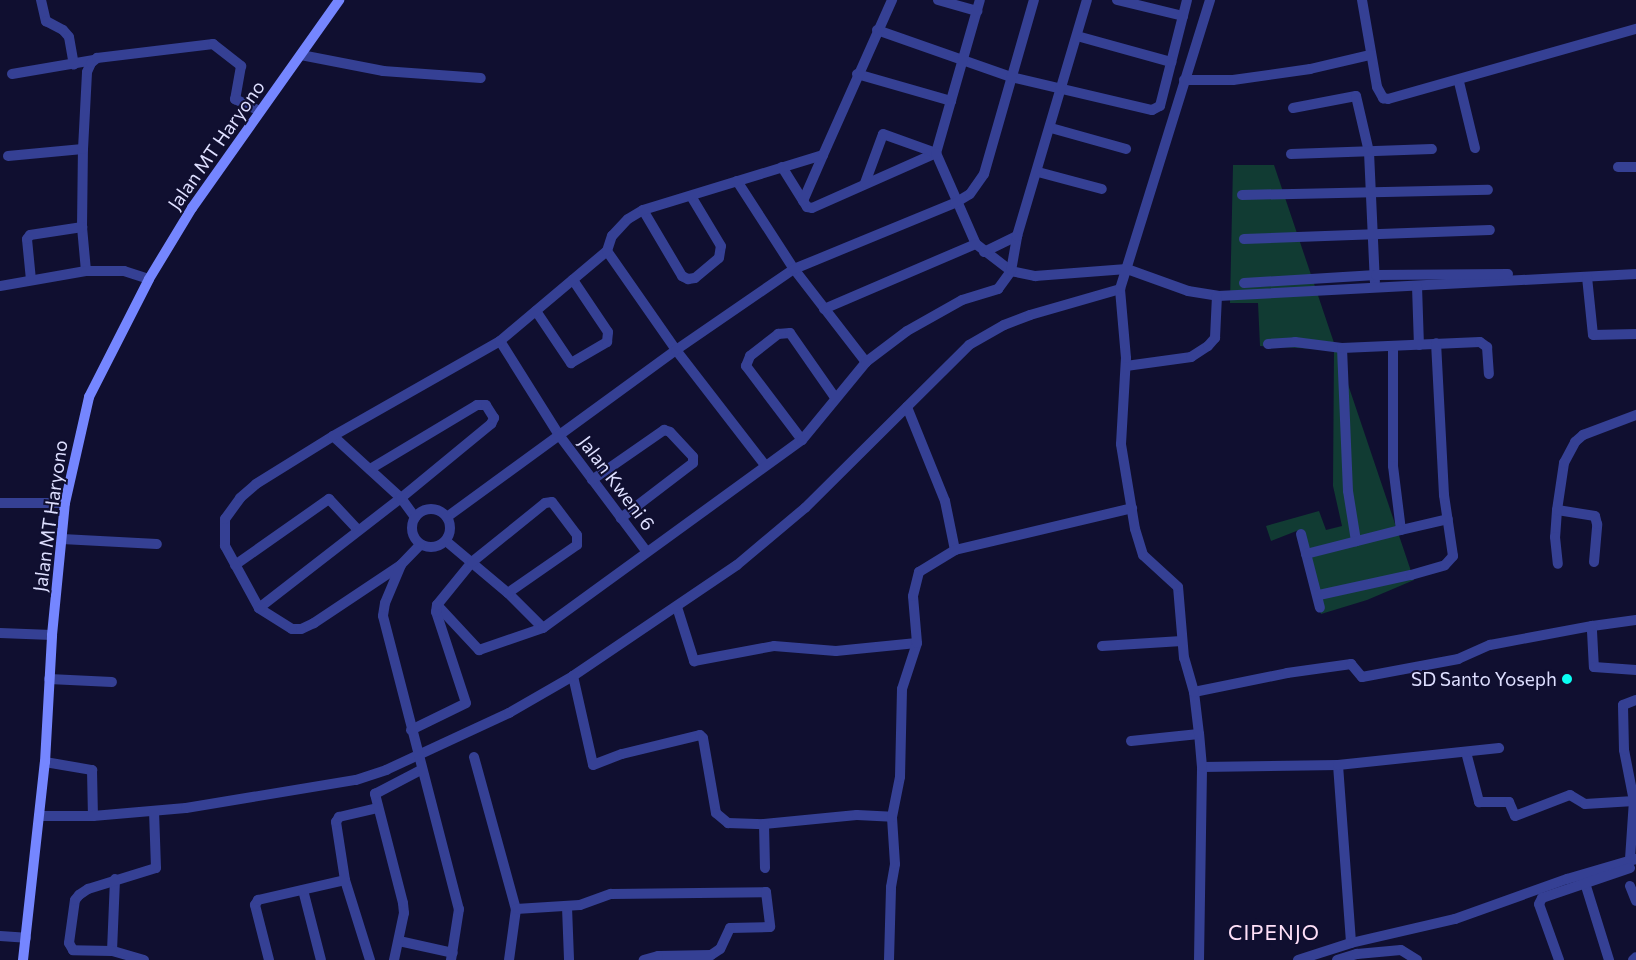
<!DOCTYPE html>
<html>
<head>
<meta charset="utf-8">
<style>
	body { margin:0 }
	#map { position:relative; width:1636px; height:960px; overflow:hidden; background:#100f30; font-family:Commissioner,sans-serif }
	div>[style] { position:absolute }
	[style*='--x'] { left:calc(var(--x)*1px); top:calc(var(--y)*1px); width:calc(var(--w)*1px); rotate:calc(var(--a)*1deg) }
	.green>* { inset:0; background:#113b33 }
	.minor>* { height:10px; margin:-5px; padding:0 5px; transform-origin:5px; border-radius:5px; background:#354094 }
	.tertiary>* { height:10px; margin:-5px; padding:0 5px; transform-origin:5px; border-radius:5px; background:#354094 }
	.tertiary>.ring { margin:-5px; padding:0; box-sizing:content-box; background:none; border:10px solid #354094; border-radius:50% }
	.secondary>* { height:10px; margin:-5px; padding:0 5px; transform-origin:5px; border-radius:5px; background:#7586ff }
	.dots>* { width:14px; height:14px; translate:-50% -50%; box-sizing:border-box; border:2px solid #100f30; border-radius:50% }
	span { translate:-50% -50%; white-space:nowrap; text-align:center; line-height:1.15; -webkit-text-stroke:4px #100f30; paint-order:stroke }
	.street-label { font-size:19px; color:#dedfff }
	.poi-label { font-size:19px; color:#dedfff }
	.right { translate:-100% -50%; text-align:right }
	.quarter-label { font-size:21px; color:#ffe0f8; letter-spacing:1px }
</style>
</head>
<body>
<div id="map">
	<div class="green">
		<div style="clip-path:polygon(1233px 165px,1274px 165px,1414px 580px,1367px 600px,1321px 614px,1299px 530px,1271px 541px,1266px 526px,1319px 511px,1326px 530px,1342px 526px,1333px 486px,1334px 350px,1260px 346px,1258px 303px,1230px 303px)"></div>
	</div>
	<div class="minor">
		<div style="--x:41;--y:0;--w:22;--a:77"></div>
		<div style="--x:46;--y:21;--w:19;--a:28"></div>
		<div style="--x:63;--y:30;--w:9;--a:49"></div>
		<div style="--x:69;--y:37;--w:28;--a:80"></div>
		<div style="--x:938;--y:0;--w:41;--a:15.8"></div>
		<div style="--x:1117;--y:0;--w:68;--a:13.6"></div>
		<div style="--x:1362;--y:0;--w:88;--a:80.2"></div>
		<div style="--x:1377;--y:87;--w:13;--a:61"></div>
		<div style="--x:1383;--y:98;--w:5;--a:11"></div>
		<div style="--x:1388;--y:99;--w:258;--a:-15.8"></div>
		<div style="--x:877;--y:30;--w:142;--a:19.3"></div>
		<div style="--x:1011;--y:77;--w:145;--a:13.2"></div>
		<div style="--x:1152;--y:110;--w:9;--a:-27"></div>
		<div style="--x:1160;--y:106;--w:109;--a:-75.7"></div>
		<div style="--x:1077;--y:36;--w:98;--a:15.5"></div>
		<div style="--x:301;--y:55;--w:84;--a:11"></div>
		<div style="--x:383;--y:71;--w:98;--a:4.1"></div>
		<div style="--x:12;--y:74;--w:83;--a:-9.7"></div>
		<div style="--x:857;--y:74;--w:98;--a:16"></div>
		<div style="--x:1184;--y:80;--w:49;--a:0"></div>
		<div style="--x:1233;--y:80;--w:78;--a:-8.1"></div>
		<div style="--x:1310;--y:69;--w:62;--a:-13.1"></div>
		<div style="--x:1459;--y:82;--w:68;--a:76.4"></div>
		<div style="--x:1293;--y:108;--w:64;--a:-10.8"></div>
		<div style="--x:1356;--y:96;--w:57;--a:76.9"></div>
		<div style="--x:1369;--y:152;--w:130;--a:87.4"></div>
		<div style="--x:1051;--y:128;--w:78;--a:15.6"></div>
		<div style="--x:1291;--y:154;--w:141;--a:-2"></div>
		<div style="--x:8;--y:156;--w:75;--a:-5.3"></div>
		<div style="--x:782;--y:167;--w:47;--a:58"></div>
		<div style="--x:807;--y:207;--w:5;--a:11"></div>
		<div style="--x:812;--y:208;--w:136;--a:-23.9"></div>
		<div style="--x:936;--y:153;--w:159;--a:-74"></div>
		<div style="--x:1618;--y:167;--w:18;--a:0"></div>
		<div style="--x:1038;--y:172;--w:66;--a:14.9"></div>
		<div style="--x:737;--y:181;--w:105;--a:57.1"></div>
		<div style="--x:794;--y:269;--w:118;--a:52.3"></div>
		<div style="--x:865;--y:183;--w:52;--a:-69.8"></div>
		<div style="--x:883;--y:134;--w:56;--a:19.7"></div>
		<div style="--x:936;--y:153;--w:99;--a:66.3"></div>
		<div style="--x:976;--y:244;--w:44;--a:37.6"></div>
		<div style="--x:1011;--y:271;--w:25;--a:12"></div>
		<div style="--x:1035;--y:276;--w:92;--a:-4.4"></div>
		<div style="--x:1127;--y:269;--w:65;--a:19.8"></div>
		<div style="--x:1188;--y:291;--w:30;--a:9"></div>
		<div style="--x:1218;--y:296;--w:419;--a:-3"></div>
		<div style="--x:1242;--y:195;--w:246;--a:-1.2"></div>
		<div style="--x:803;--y:201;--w:50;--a:-66.5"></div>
		<div style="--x:643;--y:210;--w:77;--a:59.4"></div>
		<div style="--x:682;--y:276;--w:7;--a:27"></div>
		<div style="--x:688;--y:279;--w:7;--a:-8"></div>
		<div style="--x:695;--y:278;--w:31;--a:-40"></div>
		<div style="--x:719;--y:258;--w:12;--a:-81"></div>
		<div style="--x:721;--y:246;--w:58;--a:-121"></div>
		<div style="--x:1244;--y:239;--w:246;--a:-2.1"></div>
		<div style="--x:607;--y:251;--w:121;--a:55.1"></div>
		<div style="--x:676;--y:350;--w:145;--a:52.3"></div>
		<div style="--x:984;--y:252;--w:37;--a:-26"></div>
		<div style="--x:86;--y:271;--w:44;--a:-95.2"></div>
		<div style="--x:82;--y:227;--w:78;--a:-89.3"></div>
		<div style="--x:83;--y:149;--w:77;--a:-87"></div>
		<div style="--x:87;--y:72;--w:10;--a:-66"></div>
		<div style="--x:91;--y:63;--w:8;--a:-40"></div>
		<div style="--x:97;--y:58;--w:117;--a:-6.9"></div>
		<div style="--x:213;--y:44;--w:36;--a:38"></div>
		<div style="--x:241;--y:66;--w:34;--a:100"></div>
		<div style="--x:235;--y:99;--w:28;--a:26"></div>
		<div style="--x:1587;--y:277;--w:58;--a:84.1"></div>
		<div style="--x:1593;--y:335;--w:43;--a:-1.3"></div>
		<div style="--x:31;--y:280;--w:41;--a:-95.6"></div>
		<div style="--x:27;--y:239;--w:5;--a:-53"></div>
		<div style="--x:30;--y:235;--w:53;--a:-8.7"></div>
		<div style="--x:1244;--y:283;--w:132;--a:-3.5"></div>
		<div style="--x:1376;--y:275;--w:132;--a:-0.4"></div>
		<div style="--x:0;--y:286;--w:87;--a:-9.9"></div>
		<div style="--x:86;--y:271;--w:38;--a:0"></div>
		<div style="--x:124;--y:271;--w:26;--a:18"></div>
		<div style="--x:1417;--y:286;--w:59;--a:88.1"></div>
		<div style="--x:824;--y:309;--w:165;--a:-23.2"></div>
		<div style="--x:536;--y:311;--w:63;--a:56.1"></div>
		<div style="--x:571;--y:363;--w:42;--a:-30.3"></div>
		<div style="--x:607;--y:342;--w:10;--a:-84"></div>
		<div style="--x:608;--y:332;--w:63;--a:-123.9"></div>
		<div style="--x:500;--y:341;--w:111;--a:57.9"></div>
		<div style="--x:559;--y:435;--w:146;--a:53.1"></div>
		<div style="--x:1268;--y:344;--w:27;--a:-4"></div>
		<div style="--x:1295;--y:342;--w:47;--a:7.3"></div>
		<div style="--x:1342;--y:348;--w:143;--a:87.6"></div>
		<div style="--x:1348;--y:491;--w:51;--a:80.9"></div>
		<div style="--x:1393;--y:347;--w:119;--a:90"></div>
		<div style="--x:1393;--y:466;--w:64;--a:82.9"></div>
		<div style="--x:1401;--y:530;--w:48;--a:-13.2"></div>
		<div style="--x:1342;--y:348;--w:138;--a:-2.5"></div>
		<div style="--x:1480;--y:342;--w:9;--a:36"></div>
		<div style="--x:1487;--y:347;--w:27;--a:86"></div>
		<div style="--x:1126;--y:366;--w:66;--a:-7.9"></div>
		<div style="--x:1191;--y:357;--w:20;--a:-33"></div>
		<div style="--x:1208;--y:346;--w:11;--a:-49"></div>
		<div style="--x:1215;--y:338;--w:42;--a:-87.3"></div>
		<div style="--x:907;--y:407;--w:101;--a:68"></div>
		<div style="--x:945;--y:501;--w:50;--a:78.5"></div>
		<div style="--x:333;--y:436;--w:92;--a:42.4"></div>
		<div style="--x:401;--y:498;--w:24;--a:54"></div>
		<div style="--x:802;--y:440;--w:93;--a:-127.1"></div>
		<div style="--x:746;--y:366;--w:11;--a:-68"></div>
		<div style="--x:750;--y:356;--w:36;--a:-38"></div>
		<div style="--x:778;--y:334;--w:12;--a:-5"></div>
		<div style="--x:790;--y:333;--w:80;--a:55.1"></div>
		<div style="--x:592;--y:480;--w:88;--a:-34.8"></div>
		<div style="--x:664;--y:430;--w:6;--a:18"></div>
		<div style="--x:670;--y:432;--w:34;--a:47"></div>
		<div style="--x:693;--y:457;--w:6;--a:90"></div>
		<div style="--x:693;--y:463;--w:91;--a:142.6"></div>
		<div style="--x:0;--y:503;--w:65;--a:0"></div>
		<div style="--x:1557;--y:510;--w:27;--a:94"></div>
		<div style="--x:1555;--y:537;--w:27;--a:84"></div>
		<div style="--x:1301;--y:534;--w:76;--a:75.6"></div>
		<div style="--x:62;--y:539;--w:95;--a:3"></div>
		<div style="--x:446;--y:541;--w:81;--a:40"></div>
		<div style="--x:508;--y:593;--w:49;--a:45"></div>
		<div style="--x:1306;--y:554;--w:98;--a:-14.2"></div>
		<div style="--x:1594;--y:562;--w:38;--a:-85"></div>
		<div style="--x:1597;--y:524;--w:8;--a:-104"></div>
		<div style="--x:1595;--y:516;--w:38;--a:-171"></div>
		<div style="--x:1557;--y:510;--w:48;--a:-81.5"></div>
		<div style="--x:1564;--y:463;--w:24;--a:-62"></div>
		<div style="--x:1575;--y:442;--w:11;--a:-41"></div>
		<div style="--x:1583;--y:435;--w:57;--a:-20.7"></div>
		<div style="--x:235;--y:565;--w:115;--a:-35.1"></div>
		<div style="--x:329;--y:499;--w:42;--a:46.9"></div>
		<div style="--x:401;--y:565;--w:105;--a:146.3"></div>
		<div style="--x:314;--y:623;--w:14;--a:155"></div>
		<div style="--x:301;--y:629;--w:9;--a:180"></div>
		<div style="--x:292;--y:629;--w:39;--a:-148"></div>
		<div style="--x:259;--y:608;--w:71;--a:-118.7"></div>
		<div style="--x:225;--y:546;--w:27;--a:-90"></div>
		<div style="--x:225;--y:519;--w:26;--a:-54"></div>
		<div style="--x:240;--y:498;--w:21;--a:-41"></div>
		<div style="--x:256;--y:484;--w:91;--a:-31.9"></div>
		<div style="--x:333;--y:436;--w:192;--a:-29.6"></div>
		<div style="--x:500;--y:341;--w:140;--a:-40.1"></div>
		<div style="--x:607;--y:251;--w:16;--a:-72"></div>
		<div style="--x:612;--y:236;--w:23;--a:-47"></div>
		<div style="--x:628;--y:219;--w:17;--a:-31"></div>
		<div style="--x:643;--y:210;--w:188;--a:-17"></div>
		<div style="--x:823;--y:155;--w:170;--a:-66"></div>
		<div style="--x:1319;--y:595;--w:94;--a:-12.3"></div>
		<div style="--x:1411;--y:575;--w:35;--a:-16"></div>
		<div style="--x:1445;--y:565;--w:12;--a:-48"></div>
		<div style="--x:1453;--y:556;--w:62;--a:-98.4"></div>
		<div style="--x:1444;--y:495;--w:152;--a:-93"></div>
		<div style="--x:437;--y:605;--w:62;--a:47"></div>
		<div style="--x:479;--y:650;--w:68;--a:-19"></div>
		<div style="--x:543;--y:628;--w:320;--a:-36"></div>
		<div style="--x:802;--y:440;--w:101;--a:-50.6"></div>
		<div style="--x:866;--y:362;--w:51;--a:-37.1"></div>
		<div style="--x:907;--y:331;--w:63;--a:-29.4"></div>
		<div style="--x:962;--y:300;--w:38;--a:-17"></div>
		<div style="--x:998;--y:289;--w:22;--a:-54"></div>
		<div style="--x:1011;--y:271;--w:36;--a:-80"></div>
		<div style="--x:1017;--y:236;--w:246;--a:-73.5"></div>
		<div style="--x:677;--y:607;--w:57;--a:72.5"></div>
		<div style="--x:694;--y:661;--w:81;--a:-10.6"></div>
		<div style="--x:774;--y:646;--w:62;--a:4.6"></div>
		<div style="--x:836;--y:651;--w:81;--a:-5.6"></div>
		<div style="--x:259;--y:608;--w:180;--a:-37.8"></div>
		<div style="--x:401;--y:498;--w:117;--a:-39.4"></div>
		<div style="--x:491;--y:424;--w:7;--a:-63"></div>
		<div style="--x:494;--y:418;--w:15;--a:-122"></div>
		<div style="--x:486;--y:405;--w:9;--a:180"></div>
		<div style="--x:477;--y:405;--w:125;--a:149.1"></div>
		<div style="--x:1636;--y:620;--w:44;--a:172.2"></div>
		<div style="--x:1592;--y:626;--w:5;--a:90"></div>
		<div style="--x:1592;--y:631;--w:36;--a:87"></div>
		<div style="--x:1594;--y:667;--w:42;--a:4.1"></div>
		<div style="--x:0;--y:633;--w:52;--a:2.2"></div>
		<div style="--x:1102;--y:646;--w:80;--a:-3.6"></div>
		<div style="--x:573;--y:676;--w:91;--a:77.3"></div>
		<div style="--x:593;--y:765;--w:31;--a:-21"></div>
		<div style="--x:622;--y:754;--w:80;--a:-13.7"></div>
		<div style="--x:700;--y:735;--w:4;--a:45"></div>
		<div style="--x:703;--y:738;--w:76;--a:80.2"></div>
		<div style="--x:716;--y:813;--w:16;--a:40"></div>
		<div style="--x:728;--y:823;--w:36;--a:2"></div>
		<div style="--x:764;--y:824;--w:93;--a:-5.5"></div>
		<div style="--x:857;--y:815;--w:35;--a:3"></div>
		<div style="--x:49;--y:679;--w:63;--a:2.7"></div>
		<div style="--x:1194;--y:692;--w:95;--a:-11.5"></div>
		<div style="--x:1287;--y:673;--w:65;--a:-8"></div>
		<div style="--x:1351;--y:664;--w:17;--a:50"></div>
		<div style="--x:1362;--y:677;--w:98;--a:-10.6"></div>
		<div style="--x:1458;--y:659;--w:35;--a:-24"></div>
		<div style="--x:1490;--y:645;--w:104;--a:-10.6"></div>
		<div style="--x:411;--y:730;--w:61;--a:-26.1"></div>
		<div style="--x:466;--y:703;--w:96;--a:-108.2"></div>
		<div style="--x:436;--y:612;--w:7;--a:-82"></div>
		<div style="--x:437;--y:605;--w:55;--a:-50.9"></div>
		<div style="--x:472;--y:562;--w:94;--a:-38.9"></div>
		<div style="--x:545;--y:503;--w:7;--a:-8"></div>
		<div style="--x:552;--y:502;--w:41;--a:52.9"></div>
		<div style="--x:577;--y:535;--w:10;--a:90"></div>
		<div style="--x:577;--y:545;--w:84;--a:145.2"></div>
		<div style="--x:1131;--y:741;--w:68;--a:-5.9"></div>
		<div style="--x:1466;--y:752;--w:52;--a:75.4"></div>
		<div style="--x:1479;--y:802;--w:30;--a:0"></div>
		<div style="--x:1509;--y:802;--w:15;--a:67"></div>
		<div style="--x:1515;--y:816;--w:59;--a:-20.9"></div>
		<div style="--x:1570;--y:795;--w:17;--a:31"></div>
		<div style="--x:1585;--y:804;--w:49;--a:-3.5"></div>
		<div style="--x:474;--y:757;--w:158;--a:74.6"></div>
		<div style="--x:516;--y:909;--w:51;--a:97.8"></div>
		<div style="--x:45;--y:762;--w:48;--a:9.7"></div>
		<div style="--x:92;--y:770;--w:46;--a:88.8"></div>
		<div style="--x:1338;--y:765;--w:178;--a:85.8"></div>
		<div style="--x:1202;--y:767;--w:136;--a:-0.8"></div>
		<div style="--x:1338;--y:765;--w:162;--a:-6"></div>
		<div style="--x:39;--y:816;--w:54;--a:0"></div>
		<div style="--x:93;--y:816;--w:93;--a:-4.9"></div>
		<div style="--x:186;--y:808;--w:172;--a:-9.4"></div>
		<div style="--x:356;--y:780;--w:32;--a:-18"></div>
		<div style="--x:386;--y:770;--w:136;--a:-24.9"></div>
		<div style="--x:509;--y:713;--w:74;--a:-30"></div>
		<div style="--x:573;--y:676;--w:198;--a:-34.1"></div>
		<div style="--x:737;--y:565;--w:89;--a:-40"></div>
		<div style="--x:805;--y:508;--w:231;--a:-44.8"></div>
		<div style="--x:969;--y:345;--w:40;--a:-29.7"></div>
		<div style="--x:1004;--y:325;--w:28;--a:-21"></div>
		<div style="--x:1030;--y:315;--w:94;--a:-16.1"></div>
		<div style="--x:764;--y:824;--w:44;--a:88.7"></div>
		<div style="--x:1630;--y:859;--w:58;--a:-86.1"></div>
		<div style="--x:1634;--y:801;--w:52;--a:-101.1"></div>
		<div style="--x:1624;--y:750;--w:45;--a:-91.3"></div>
		<div style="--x:1623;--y:705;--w:14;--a:-21"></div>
		<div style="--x:1585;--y:883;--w:81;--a:72.7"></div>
		<div style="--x:1630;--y:886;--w:16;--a:68"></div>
		<div style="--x:303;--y:890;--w:72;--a:75.6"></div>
		<div style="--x:567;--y:907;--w:53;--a:87.8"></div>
		<div style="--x:516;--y:909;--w:64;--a:-3.6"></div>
		<div style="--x:580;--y:905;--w:33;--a:-20"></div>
		<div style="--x:611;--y:894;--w:155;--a:-0.7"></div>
		<div style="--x:766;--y:892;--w:35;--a:83"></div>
		<div style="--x:770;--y:927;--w:40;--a:178.6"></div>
		<div style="--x:730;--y:928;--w:23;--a:115"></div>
		<div style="--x:720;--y:949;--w:11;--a:146"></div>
		<div style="--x:711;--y:955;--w:53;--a:178.9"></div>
		<div style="--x:658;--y:956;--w:15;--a:164"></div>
		<div style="--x:0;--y:936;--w:26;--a:4"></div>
		<div style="--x:399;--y:941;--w:55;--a:12.5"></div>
		<div style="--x:112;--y:951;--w:72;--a:-87.6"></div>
		<div style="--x:144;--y:960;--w:33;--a:-164"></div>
		<div style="--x:112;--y:951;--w:39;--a:-179"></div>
		<div style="--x:73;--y:950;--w:8;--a:-120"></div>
		<div style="--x:69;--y:943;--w:43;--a:-82.1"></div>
		<div style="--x:75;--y:900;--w:6;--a:-51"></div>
		<div style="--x:79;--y:895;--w:11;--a:-34"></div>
		<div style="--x:88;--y:889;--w:71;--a:-17.2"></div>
		<div style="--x:156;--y:868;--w:57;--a:-92"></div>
		<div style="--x:269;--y:960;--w:57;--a:-104.3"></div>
		<div style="--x:255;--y:905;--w:6;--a:-59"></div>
		<div style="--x:258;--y:900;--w:89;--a:-12.9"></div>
		<div style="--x:370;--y:960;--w:84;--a:-107.4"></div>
		<div style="--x:345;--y:880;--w:59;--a:-98.8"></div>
		<div style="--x:336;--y:822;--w:6;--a:-59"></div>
		<div style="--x:339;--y:817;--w:39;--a:-13"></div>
		<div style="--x:394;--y:960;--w:48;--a:-78"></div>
		<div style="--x:404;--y:913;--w:10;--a:-96"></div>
		<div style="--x:403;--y:903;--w:113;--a:-104.4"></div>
		<div style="--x:375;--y:794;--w:52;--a:-27.6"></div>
		<div style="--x:889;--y:960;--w:73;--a:-88.4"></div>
		<div style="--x:891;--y:887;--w:23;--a:-80"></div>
		<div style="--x:895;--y:864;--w:47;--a:-93.7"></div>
		<div style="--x:892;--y:817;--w:41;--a:-78.7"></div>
		<div style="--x:900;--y:777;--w:88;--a:-88.7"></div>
		<div style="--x:902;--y:689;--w:48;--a:-71.9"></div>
		<div style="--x:917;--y:643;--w:47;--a:-94.9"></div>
		<div style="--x:913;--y:596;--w:25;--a:-76"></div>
		<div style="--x:919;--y:572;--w:42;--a:-31.4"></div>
		<div style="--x:955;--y:550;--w:182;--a:-13.3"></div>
		<div style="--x:1199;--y:960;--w:193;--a:-89.1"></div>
		<div style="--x:1202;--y:767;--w:33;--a:-95"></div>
		<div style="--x:1199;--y:734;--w:42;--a:-96.8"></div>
		<div style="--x:1194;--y:692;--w:35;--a:-106"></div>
		<div style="--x:1184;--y:658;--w:71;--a:-94.8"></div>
		<div style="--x:1178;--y:587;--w:47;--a:-137.6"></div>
		<div style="--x:1143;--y:555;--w:27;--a:-107"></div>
		<div style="--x:1135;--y:529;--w:86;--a:-99.4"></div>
		<div style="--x:1121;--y:444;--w:86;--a:-86.7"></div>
		<div style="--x:1126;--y:358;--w:69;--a:-95"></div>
		<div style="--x:1120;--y:289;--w:303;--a:-72.7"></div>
		<div style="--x:1298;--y:960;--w:56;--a:-17.8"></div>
		<div style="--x:1351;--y:943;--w:107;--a:-13"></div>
		<div style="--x:1455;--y:919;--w:119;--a:-19.7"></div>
		<div style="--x:1567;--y:879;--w:72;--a:-16.2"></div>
		<div style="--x:1337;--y:960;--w:21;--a:-17"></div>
		<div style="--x:1357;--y:954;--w:44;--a:-5.2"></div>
		<div style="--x:1401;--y:950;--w:19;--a:32"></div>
		<div style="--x:1559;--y:960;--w:59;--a:-109.7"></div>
		<div style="--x:1539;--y:904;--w:7;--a:-63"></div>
		<div style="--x:1542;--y:898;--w:93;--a:-18.8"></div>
		<div style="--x:1633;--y:960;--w:4;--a:-45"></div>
	</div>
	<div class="tertiary">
		<div class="ring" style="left:412px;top:509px;width:28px;height:28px"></div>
		<div style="--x:447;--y:517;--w:283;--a:-36.1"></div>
		<div style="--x:676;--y:350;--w:143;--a:-34.5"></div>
		<div style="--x:794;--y:269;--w:174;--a:-22.3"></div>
		<div style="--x:955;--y:203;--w:17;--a:-31"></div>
		<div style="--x:970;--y:194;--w:24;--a:-55"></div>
		<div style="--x:984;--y:174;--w:181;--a:-74"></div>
		<div style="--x:420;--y:545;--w:28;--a:134"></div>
		<div style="--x:401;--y:565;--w:41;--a:112.8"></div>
		<div style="--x:385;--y:603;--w:13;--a:99"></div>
		<div style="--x:383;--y:616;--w:303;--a:75.5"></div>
		<div style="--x:459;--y:909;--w:52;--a:98.9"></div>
	</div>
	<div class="secondary">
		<div style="--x:23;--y:960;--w:199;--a:-83.7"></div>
		<div style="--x:45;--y:762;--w:127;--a:-86.8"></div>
		<div style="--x:52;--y:635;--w:133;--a:-84.4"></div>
		<div style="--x:65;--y:503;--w:109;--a:-77.2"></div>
		<div style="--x:89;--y:397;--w:132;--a:-63"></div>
		<div style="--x:149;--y:279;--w:83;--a:-58.8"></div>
		<div style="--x:192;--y:208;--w:255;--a:-54.7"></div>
	</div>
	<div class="dots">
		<div style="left:1567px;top:679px;background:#0afff3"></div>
	</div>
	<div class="street-label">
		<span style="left:216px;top:145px;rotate:-55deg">Jalan MT Haryono</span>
		<span style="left:617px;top:483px;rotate:53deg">Jalan Kweni 6</span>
		<span style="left:50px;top:516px;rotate:-82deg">Jalan MT Haryono</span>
	</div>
	<div class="poi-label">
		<span class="right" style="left:1557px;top:679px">SD Santo Yoseph</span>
	</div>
	<div class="quarter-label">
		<span style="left:1274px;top:932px">CIPENJO</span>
	</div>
</div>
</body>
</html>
